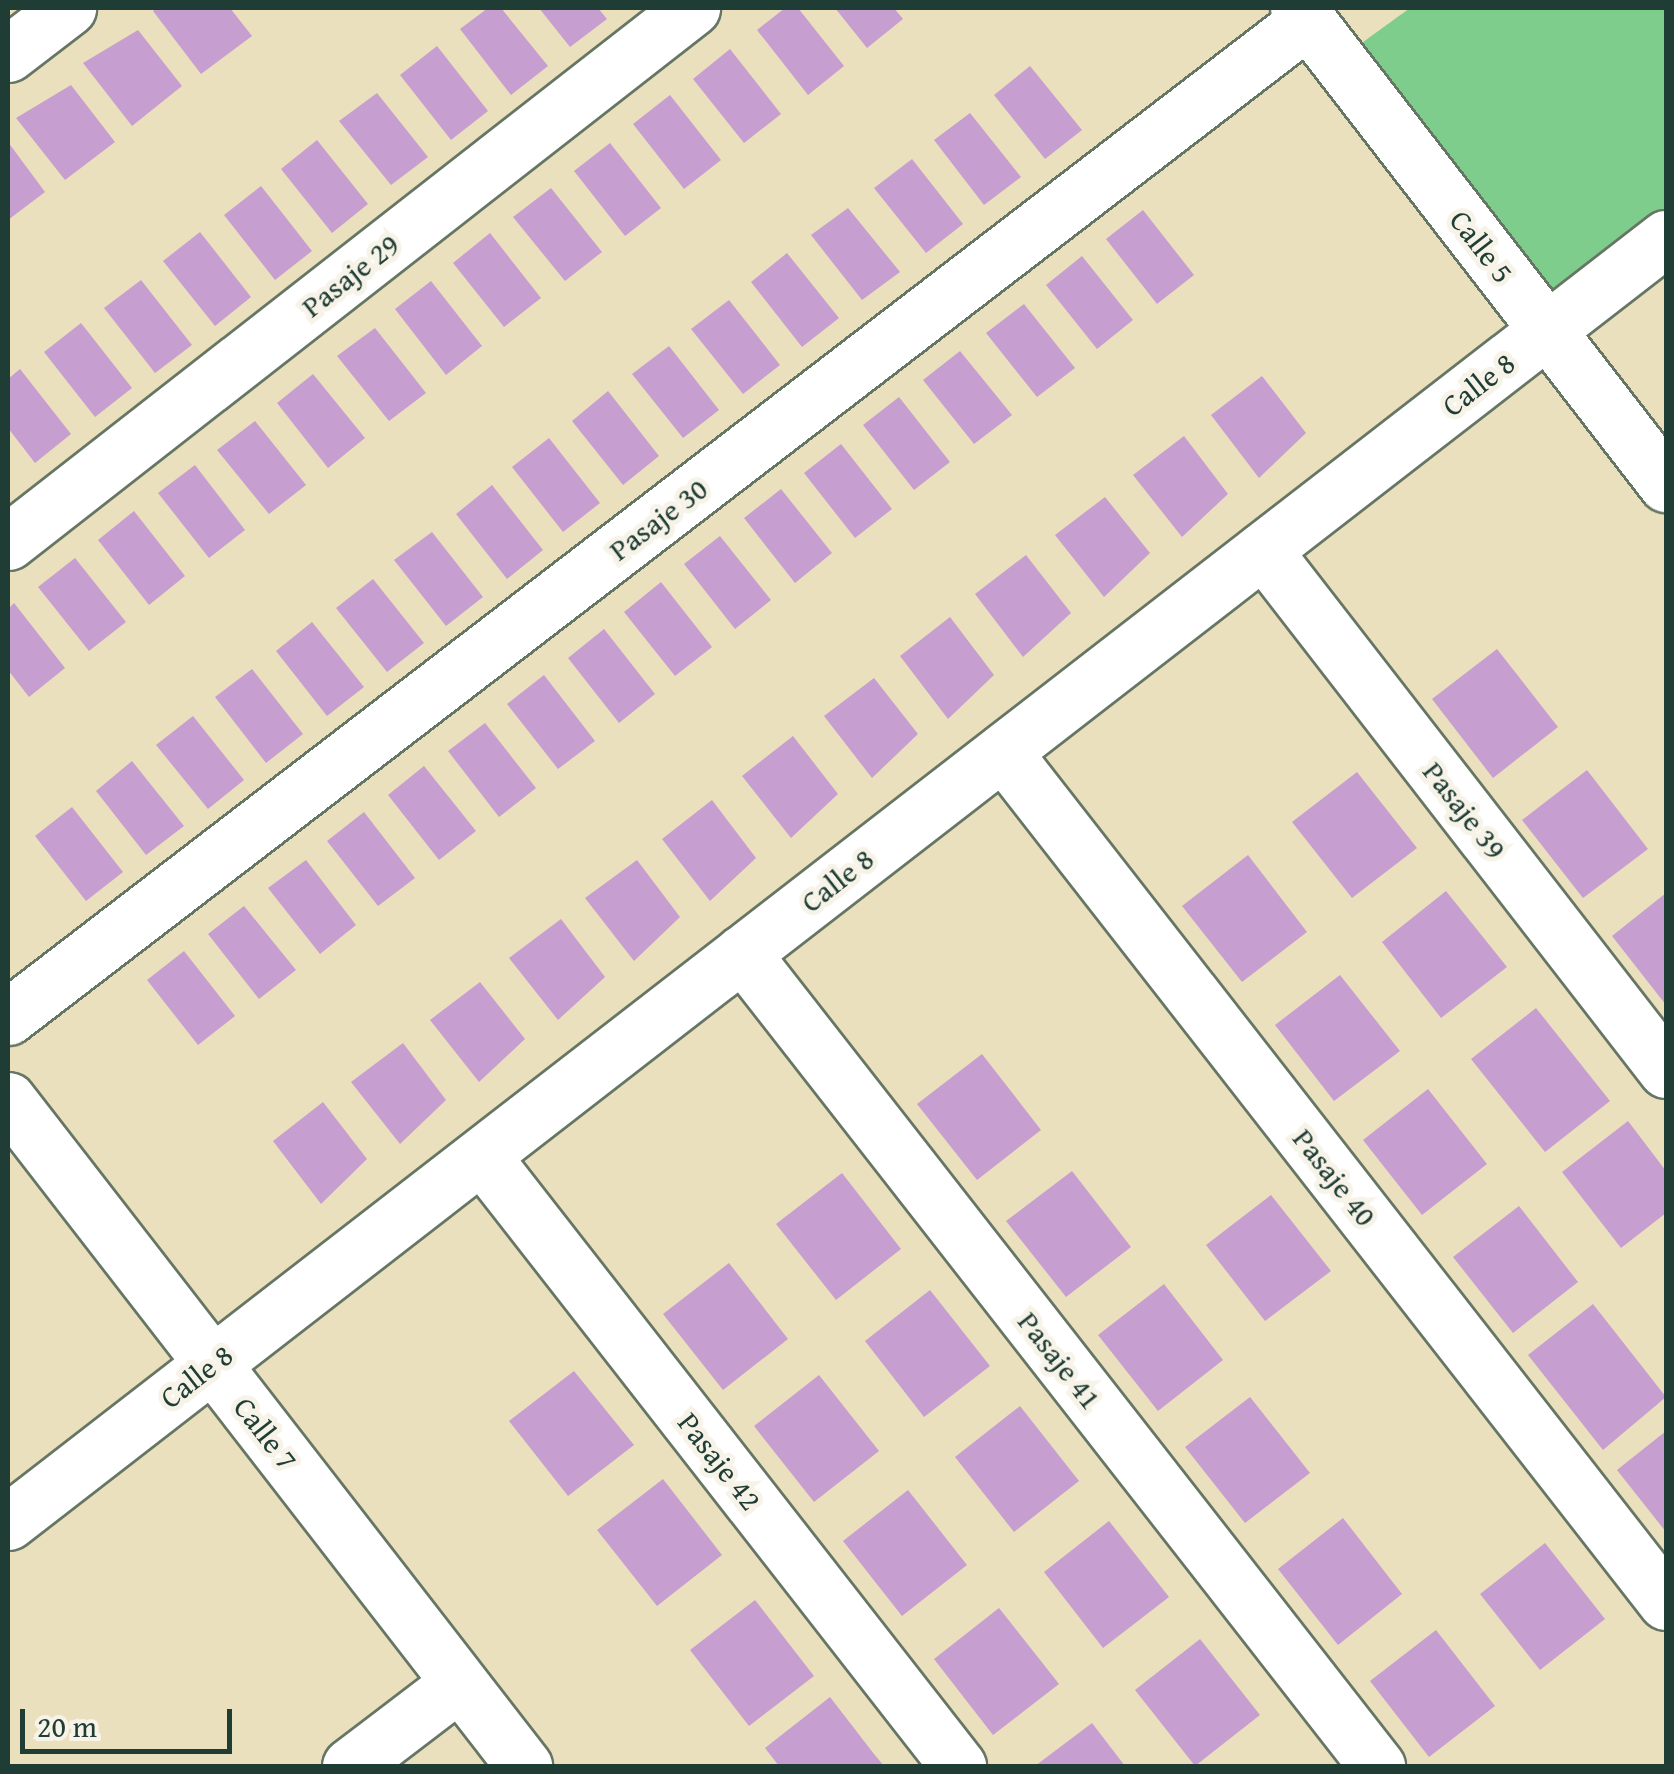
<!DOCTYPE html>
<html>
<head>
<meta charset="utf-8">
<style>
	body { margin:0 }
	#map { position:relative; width:1674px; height:1774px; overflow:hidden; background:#ebe0bd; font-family:"Gentium Book Plus",serif }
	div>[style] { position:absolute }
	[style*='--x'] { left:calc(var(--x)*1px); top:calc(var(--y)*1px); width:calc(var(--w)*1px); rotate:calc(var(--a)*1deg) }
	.green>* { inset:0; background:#7ecd8c }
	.building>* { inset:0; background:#c69ecf }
	.roads { filter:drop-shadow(2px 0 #667664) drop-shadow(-2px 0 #667664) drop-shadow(0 2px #667664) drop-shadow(0 -2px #667664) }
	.minor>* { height:55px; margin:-27.5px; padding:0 27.5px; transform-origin:27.5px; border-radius:27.5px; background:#fff }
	span { translate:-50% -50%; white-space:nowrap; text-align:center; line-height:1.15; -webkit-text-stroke:10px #f7f3e8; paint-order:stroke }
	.street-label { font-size:30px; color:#1f3d34 }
	.frame { position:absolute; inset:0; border:10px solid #1f3d34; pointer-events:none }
	.scale { position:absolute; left:20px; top:1709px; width:212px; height:45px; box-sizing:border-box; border:5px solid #1f3d34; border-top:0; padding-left:12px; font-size:30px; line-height:35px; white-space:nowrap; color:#1f3d34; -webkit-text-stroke:8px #f7f3e8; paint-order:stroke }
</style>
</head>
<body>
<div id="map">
	<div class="green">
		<div style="clip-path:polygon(1410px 8px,1666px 8px,1666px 214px,1547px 304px,1352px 50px)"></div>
	</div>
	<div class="building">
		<div style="clip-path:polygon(157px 8px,230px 8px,252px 36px,201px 74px,153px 11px)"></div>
		<div style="clip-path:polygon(488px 8px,501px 8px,548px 66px,511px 95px,460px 29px)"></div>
		<div style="clip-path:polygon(539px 8px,598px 8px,607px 19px,570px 47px)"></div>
		<div style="clip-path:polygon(785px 8px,798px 8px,844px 66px,808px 95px,757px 30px)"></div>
		<div style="clip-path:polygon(835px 8px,894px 8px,903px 19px,867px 48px)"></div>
		<div style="clip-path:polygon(138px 30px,182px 86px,132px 126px,83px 63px)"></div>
		<div style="clip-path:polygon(437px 46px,488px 111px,451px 140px,400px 75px)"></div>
		<div style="clip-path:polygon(730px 49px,781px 114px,744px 143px,693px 79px)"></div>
		<div style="clip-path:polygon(1030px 66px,1082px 130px,1045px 159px,994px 95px)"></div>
		<div style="clip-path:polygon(71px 85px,115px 142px,65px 180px,16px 118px)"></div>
		<div style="clip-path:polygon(377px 93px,428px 157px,391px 185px,339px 121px)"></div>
		<div style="clip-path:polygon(670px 95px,721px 160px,684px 189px,633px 124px)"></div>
		<div style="clip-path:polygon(970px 113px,1021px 177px,984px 205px,934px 140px)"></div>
		<div style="clip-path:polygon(317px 140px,368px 204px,332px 233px,281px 169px)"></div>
		<div style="clip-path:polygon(8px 142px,45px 192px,8px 220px)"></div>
		<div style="clip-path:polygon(610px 143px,661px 208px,625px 236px,574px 171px)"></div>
		<div style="clip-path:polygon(912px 159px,963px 224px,926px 253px,874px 188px)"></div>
		<div style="clip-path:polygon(261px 186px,312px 251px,275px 280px,224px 215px)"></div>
		<div style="clip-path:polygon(551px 188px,602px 252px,565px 281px,513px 217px)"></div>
		<div style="clip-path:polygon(848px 208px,900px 272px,862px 300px,811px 235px)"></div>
		<div style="clip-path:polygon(1143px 210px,1194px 275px,1157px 304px,1106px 239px)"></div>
		<div style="clip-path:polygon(200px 232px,251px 297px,215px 326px,163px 261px)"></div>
		<div style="clip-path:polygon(490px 233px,541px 298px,504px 327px,453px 263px)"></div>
		<div style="clip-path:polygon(787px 253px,839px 318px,802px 347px,751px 282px)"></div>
		<div style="clip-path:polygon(1082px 256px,1133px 320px,1097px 349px,1046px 285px)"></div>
		<div style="clip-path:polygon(141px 280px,192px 345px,155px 373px,104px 308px)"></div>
		<div style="clip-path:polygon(431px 281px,482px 346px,446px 375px,395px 309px)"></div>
		<div style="clip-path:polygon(729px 300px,780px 365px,743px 394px,691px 329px)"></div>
		<div style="clip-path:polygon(1024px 304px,1075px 368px,1037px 397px,986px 333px)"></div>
		<div style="clip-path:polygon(81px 323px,132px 388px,95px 417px,44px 352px)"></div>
		<div style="clip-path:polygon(375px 328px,426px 393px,389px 421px,337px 356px)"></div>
		<div style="clip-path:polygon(669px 346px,719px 410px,683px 438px,632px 374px)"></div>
		<div style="clip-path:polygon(960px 351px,1012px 415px,974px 444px,923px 380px)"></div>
		<div style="clip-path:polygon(20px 369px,71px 434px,35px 463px,8px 428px,8px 379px)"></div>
		<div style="clip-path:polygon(313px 374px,365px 438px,328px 468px,277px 403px)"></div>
		<div style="clip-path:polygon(1262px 376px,1306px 433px,1259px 478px,1211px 415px)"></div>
		<div style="clip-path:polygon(608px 391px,659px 456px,623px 485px,572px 421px)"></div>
		<div style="clip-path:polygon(899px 397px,950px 462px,914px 490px,863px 425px)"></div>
		<div style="clip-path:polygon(255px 421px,306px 485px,269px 514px,217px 450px)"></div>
		<div style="clip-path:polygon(1184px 436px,1228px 494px,1182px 537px,1133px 475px)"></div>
		<div style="clip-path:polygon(549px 438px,600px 503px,563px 532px,512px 467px)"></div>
		<div style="clip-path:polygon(841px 444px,892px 509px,855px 538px,804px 473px)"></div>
		<div style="clip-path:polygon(195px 465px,245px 530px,209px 558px,158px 493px)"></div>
		<div style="clip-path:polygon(492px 485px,543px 550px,507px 579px,456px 514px)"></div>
		<div style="clip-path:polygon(781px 489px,832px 553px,795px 583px,744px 518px)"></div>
		<div style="clip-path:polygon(1105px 497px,1150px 553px,1104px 597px,1055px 535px)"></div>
		<div style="clip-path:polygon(134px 511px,185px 576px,149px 605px,98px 540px)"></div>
		<div style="clip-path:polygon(432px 532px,483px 597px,446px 626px,394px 560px)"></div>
		<div style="clip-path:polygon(720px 536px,771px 600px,735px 629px,684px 564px)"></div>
		<div style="clip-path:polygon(1026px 555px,1071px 613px,1023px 657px,975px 594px)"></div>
		<div style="clip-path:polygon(75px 558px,126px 622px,89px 651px,38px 587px)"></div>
		<div style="clip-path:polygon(373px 579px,424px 643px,387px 672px,336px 608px)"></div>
		<div style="clip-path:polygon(661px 582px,712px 647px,675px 676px,624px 612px)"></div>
		<div style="clip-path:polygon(14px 603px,65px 668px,29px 697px,8px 670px,8px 609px)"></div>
		<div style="clip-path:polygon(950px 617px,994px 675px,948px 719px,900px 656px)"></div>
		<div style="clip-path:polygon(312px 622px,364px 687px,327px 716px,276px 651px)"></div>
		<div style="clip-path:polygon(604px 629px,655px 694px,619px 723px,568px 658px)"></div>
		<div style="clip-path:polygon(1497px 649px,1558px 727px,1493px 778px,1432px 699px)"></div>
		<div style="clip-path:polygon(252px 669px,303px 734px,266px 763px,215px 697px)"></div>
		<div style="clip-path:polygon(544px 675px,595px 741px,558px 769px,507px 704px)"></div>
		<div style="clip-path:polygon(874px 678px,918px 734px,872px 778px,824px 716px)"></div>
		<div style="clip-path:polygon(193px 716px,244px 780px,208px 809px,156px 745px)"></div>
		<div style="clip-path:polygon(485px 723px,536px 788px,499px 817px,448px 751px)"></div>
		<div style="clip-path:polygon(793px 736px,838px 794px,791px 838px,742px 776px)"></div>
		<div style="clip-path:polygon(132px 761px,184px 826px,146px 855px,96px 791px)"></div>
		<div style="clip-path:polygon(424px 766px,476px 831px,439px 860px,388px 795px)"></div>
		<div style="clip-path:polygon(1587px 770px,1648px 849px,1583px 898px,1522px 820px)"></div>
		<div style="clip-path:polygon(1357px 772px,1417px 848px,1352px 898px,1292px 822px)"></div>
		<div style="clip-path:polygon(712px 800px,756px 858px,710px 901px,662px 839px)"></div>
		<div style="clip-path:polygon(72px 807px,123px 872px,86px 901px,35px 836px)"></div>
		<div style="clip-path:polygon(364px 812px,415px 878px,378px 906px,327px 841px)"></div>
		<div style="clip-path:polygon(1248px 855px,1307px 932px,1242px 982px,1182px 906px)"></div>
		<div style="clip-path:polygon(306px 860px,356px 925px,320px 954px,268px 888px)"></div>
		<div style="clip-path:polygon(637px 860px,680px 917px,634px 961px,585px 898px)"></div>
		<div style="clip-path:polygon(1446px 891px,1507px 967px,1441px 1018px,1382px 942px)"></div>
		<div style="clip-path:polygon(1666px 893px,1666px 1005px,1612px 936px)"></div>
		<div style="clip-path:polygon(244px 906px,296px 970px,259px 999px,208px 934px)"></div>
		<div style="clip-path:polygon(561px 919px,605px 977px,558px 1020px,509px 958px)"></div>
		<div style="clip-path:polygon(184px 951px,235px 1016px,198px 1045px,147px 980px)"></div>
		<div style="clip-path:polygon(1340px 975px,1400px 1051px,1334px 1101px,1275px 1025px)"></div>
		<div style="clip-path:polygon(480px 982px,525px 1039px,479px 1082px,430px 1020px)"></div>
		<div style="clip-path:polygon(1536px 1008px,1610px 1101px,1545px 1152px,1471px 1059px)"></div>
		<div style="clip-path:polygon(403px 1043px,446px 1100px,400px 1144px,351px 1082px)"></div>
		<div style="clip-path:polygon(982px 1054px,1041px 1130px,977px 1180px,917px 1104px)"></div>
		<div style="clip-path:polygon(1428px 1089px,1487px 1164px,1422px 1215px,1363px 1140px)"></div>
		<div style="clip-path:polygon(323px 1102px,367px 1159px,321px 1204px,273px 1141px)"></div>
		<div style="clip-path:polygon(1628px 1121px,1666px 1171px,1666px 1213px,1621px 1248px,1562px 1172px)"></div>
		<div style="clip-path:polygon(1072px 1171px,1131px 1247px,1066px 1297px,1006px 1221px)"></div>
		<div style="clip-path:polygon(842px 1173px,901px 1249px,836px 1300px,776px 1224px)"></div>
		<div style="clip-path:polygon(1271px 1195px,1331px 1271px,1265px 1321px,1206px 1245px)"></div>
		<div style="clip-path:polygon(1519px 1206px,1578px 1282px,1513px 1333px,1453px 1257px)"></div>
		<div style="clip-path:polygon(729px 1263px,788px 1339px,723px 1390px,663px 1314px)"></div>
		<div style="clip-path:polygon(1164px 1284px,1223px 1360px,1158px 1411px,1098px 1335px)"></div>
		<div style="clip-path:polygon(930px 1290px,990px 1366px,924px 1417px,865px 1341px)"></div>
		<div style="clip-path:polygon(1593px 1304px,1666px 1397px,1603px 1450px,1528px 1355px)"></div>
		<div style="clip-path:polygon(574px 1371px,634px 1445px,568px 1496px,509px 1421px)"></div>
		<div style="clip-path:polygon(819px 1375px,879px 1451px,814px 1502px,754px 1426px)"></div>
		<div style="clip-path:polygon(1250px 1397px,1310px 1473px,1245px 1523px,1185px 1447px)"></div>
		<div style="clip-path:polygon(1020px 1406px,1079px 1481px,1014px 1532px,955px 1457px)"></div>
		<div style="clip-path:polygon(1666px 1431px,1666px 1532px,1617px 1470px)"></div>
		<div style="clip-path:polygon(663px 1479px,722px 1555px,657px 1606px,597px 1530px)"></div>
		<div style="clip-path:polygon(908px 1490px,967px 1565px,902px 1616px,843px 1541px)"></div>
		<div style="clip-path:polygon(1343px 1518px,1402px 1594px,1338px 1645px,1278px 1569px)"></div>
		<div style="clip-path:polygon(1109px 1521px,1169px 1597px,1103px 1648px,1044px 1572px)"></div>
		<div style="clip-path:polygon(1545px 1543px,1605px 1619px,1540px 1670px,1480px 1594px)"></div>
		<div style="clip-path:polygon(755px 1600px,814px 1676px,749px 1726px,690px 1650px)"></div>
		<div style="clip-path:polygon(999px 1608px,1059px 1684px,993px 1735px,934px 1659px)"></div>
		<div style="clip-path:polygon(1436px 1630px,1495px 1706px,1429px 1757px,1370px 1681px)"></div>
		<div style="clip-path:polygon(1200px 1639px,1260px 1715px,1195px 1766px,1135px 1690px)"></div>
		<div style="clip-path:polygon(830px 1697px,874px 1754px,884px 1766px,779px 1766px,765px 1748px)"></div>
		<div style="clip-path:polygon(1092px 1723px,1125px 1766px,1035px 1766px)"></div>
	</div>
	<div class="roads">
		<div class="minor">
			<div style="--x:1298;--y:8;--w:602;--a:52.29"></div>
			<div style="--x:8;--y:54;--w:76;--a:-37.5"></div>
			<div style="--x:8;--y:542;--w:868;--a:-37.98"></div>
			<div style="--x:1263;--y:550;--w:658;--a:52.22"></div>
			<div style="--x:1003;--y:752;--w:1078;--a:52.05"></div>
			<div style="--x:742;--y:953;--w:1032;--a:52.01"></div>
			<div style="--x:8;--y:1017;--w:1638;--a:-37.49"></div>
			<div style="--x:8;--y:1100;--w:843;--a:52.23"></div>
			<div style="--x:482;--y:1156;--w:774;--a:52.03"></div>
			<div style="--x:8;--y:1522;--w:2097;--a:-37.76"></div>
			<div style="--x:350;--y:1766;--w:137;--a:-37.3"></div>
		</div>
	</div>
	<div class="street-label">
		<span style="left:1482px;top:246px;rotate:52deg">Calle 5</span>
		<span style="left:350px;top:275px;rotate:-38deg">Pasaje 29</span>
		<span style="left:1478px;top:384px;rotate:-38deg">Calle 8</span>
		<span style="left:658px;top:519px;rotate:-37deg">Pasaje 30</span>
		<span style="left:1465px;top:810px;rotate:52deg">Pasaje 39</span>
		<span style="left:837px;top:880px;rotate:-38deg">Calle 8</span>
		<span style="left:1335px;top:1177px;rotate:52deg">Pasaje 40</span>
		<span style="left:1060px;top:1360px;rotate:52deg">Pasaje 41</span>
		<span style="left:196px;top:1376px;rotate:-38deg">Calle 8</span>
		<span style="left:266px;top:1433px;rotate:52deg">Calle 7</span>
		<span style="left:720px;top:1461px;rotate:52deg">Pasaje 42</span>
	</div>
	<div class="frame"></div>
	<div class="scale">20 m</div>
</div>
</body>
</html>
